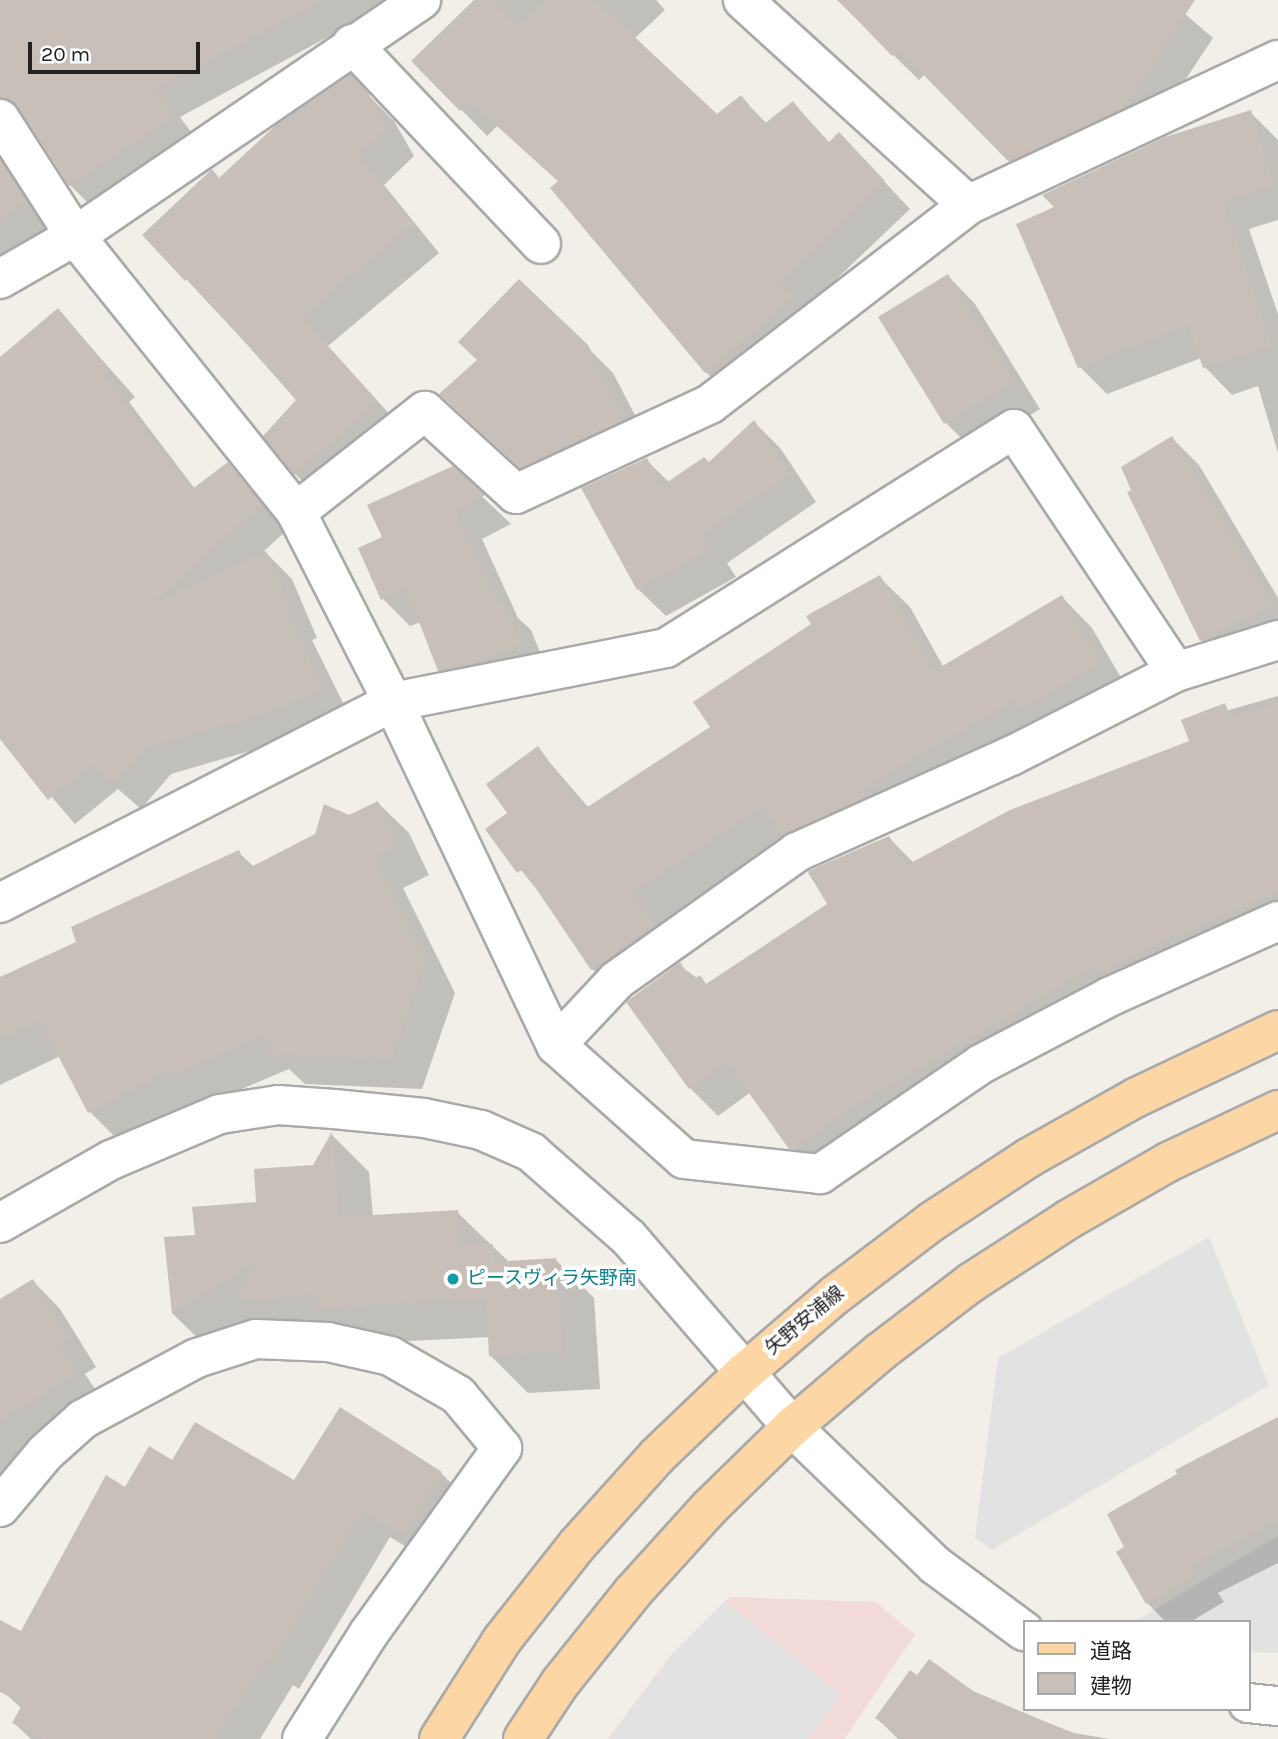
<!DOCTYPE html>
<html>
<head>
<meta charset="utf-8">
<style>
	body { margin:0 }
	#map { position:relative; width:1278px; height:1739px; overflow:hidden; background:#f2efe9; font-family:Karla,"Noto Sans JP",sans-serif }
	div>[style] { position:absolute }
	[style*='--x'] { left:calc(var(--x)*1px); top:calc(var(--y)*1px); width:calc(var(--w)*1px); rotate:calc(var(--a)*1deg) }
	.commercial>* { inset:0; background:#f2dad9 }
	.parking>* { inset:0; background:#e2e2e2 }
	.shadow>* { inset:0; background:#0003 }
	.building>* { inset:0; background:#c7bfb8 }
	.roads { filter:drop-shadow(2px 0 #a9a9a9) drop-shadow(-2px 0 #a9a9a9) drop-shadow(0 2px #a9a9a9) drop-shadow(0 -2px #a9a9a9) }
	.minor>* { height:38px; margin:-19px; padding:0 19px; transform-origin:19px; border-radius:19px; background:#fff }
	.major>* { height:38px; margin:-19px; padding:0 19px; transform-origin:19px; border-radius:19px; background:#fcd6a4 }
	.dots>* { width:19px; height:19px; translate:-50% -50%; box-sizing:border-box; border:4px solid #fff; border-radius:50% }
	span { translate:-50% -50%; white-space:nowrap; text-align:center; line-height:1.15; -webkit-text-stroke:7px #fff; paint-order:stroke }
	.culture-label { font-size:19px; color:#0d838f }
	.left { translate:0 -50%; text-align:left }
	.street-label { font-size:19px; color:#222 }
	.legend { position:absolute; left:1023px; top:1620px; width:228px; height:91px; box-sizing:border-box; background:#fff; border:2px solid #a7a7a7; margin:0; padding:9px 12px; list-style:none; font-size:21px; color:#222 }
	.legend li { display:flex; align-items:center; gap:14px; height:35px }
	.legend b { width:35px; border:2px solid #a7a7a7 }
	.scale { position:absolute; left:28px; top:42px; width:172px; height:32px; box-sizing:border-box; border:4px solid #222; border-top:0; padding-left:9px; font-size:21px; line-height:24px; white-space:nowrap; color:#222; -webkit-text-stroke:5px #fff; paint-order:stroke }
</style>
</head>
<body>
<div id="map">
	<div class="commercial">
		<div style="clip-path:polygon(730px 1597px,876px 1602px,915px 1635px,844px 1739px,608px 1739px,672px 1654px)"></div>
	</div>
	<div class="parking">
		<div style="clip-path:polygon(1209px 1237px,1269px 1385px,992px 1550px,975px 1537px,998px 1358px)"></div>
		<div style="clip-path:polygon(1278px 1536px,1278px 1653px,1248px 1652px,1248px 1622px,1134px 1622px)"></div>
		<div style="clip-path:polygon(725px 1601px,841px 1695px,807px 1739px,608px 1739px,672px 1654px)"></div>
	</div>
	<div class="shadow">
		<div style="clip-path:polygon(0 0,396px 0,180px 117px,199px 143px,96px 211px,70px 185px,32px 125px,15px 126px,52px 228px,0 261px)"></div>
		<div style="clip-path:polygon(476px 0,656px 0,665px 10px,634px 39px,717px 117px,741px 97px,767px 124px,793px 103px,830px 143px,865px 161px,910px 209px,805px 309px,732px 398px,706px 372px,559px 182px,497px 126px,487px 136px,414px 61px)"></div>
		<div style="clip-path:polygon(837px 0,1169px 0,1213px 38px,1150px 133px,1037px 186px,925px 74px,919px 80px)"></div>
		<div style="clip-path:polygon(350px 77px,394px 121px,414px 156px,384px 185px,439px 253px,328px 346px,403px 429px,323px 501px,295px 474px,299px 400px,186px 279px,220px 179px)"></div>
		<div style="clip-path:polygon(1250px 112px,1278px 140px,1278px 220px,1249px 229px,1278px 314px,1278px 453px,1258px 386px,1232px 395px,1205px 367px,1201px 358px,1107px 394px,1080px 367px)"></div>
		<div style="clip-path:polygon(948px 276px,975px 304px,1040px 409px,973px 450px,946px 423px)"></div>
		<div style="clip-path:polygon(58px 310px,135px 397px,129px 402px,195px 489px,228px 464px,286px 531px,264px 551px,292px 579px,317px 638px,312px 640px,349px 715px,301px 736px,171px 774px,141px 809px,118px 789px,75px 824px,0 737px,0 360px)"></div>
		<div style="clip-path:polygon(586px 346px,613px 373px,650px 444px,547px 493px,467px 419px)"></div>
		<div style="clip-path:polygon(754px 422px,781px 449px,816px 502px,727px 563px,736px 577px,666px 616px,638px 589px,646px 460px,670px 483px,709px 464px)"></div>
		<div style="clip-path:polygon(1172px 438px,1199px 465px,1278px 598px,1278px 643px,1229px 667px,1201px 640px)"></div>
		<div style="clip-path:polygon(452px 468px,511px 524px,482px 539px,518px 618px,531px 630px,548px 672px,467px 698px,439px 670px,421px 622px,410px 626px,383px 599px,384px 538px)"></div>
		<div style="clip-path:polygon(879px 577px,910px 607px,944px 668px,1062px 597px,1092px 628px,1130px 693px,788px 840px,662px 923px,684px 957px,622px 999px,592px 969px,544px 898px,487px 829px,510px 813px,538px 749px,589px 808px,712px 727px,813px 625px)"></div>
		<div style="clip-path:polygon(1278px 696px,1278px 927px,1201px 962px,818px 1175px,791px 1147px,751px 1092px,718px 1116px,690px 1088px,679px 965px,708px 986px,829px 905px,808px 873px,889px 838px,914px 863px,1191px 743px,1190px 721px)"></div>
		<div style="clip-path:polygon(378px 803px,409px 833px,429px 875px,403px 888px,455px 993px,422px 1089px,305px 1084px,289px 1069px,204px 1105px,200px 1101px,120px 1142px,90px 1112px,60px 1056px,0 1085px,0 979px,79px 943px,238px 852px,254px 867px)"></div>
		<div style="clip-path:polygon(332px 1135px,369px 1172px,373px 1217px,457px 1212px,510px 1263px,556px 1260px,594px 1298px,600px 1389px,528px 1393px,490px 1355px,490px 1337px,211px 1351px,173px 1314px,166px 1239px,197px 1236px,258px 1204px,314px 1167px)"></div>
		<div style="clip-path:polygon(33px 1281px,60px 1309px,96px 1367px,85px 1374px,103px 1401px,0 1511px,0 1301px)"></div>
		<div style="clip-path:polygon(340px 1410px,441px 1473px,469px 1501px,431px 1562px,390px 1537px,299px 1689px,293px 1685px,260px 1739px,31px 1739px,14px 1723px,22px 1709px,6px 1694px,0 1679px,0 1627px,22px 1633px,126px 1489px,173px 1463px,295px 1483px)"></div>
		<div style="clip-path:polygon(1278px 1432px,1278px 1563px,1218px 1593px,1224px 1602px,1190px 1622px,1166px 1622px,1147px 1603px)"></div>
		<div style="clip-path:polygon(918px 1677px,972px 1693px,1074px 1733px,1110px 1739px,898px 1739px,877px 1718px)"></div>
	</div>
	<div class="building">
		<div style="clip-path:polygon(0 0,323px 0,155px 90px,174px 117px,69px 186px,18px 107px,0 97px)"></div>
		<div style="clip-path:polygon(474px 0,492px 0,518px 27px,547px 0,595px 0,717px 114px,741px 95px,764px 124px,793px 101px,827px 144px,839px 132px,885px 181px,780px 282px,793px 298px,705px 373px,550px 188px,558px 181px,470px 101px,460px 111px,411px 61px)"></div>
		<div style="clip-path:polygon(838px 0,1195px 0,1124px 108px,1009px 162px,898px 49px,892px 56px)"></div>
		<div style="clip-path:polygon(351px 74px,367px 91px,388px 128px,358px 156px,413px 224px,302px 317px,377px 401px,294px 475px,263px 436px,296px 400px,188px 278px,185px 281px,142px 235px,212px 169px,219px 178px,276px 125px)"></div>
		<div style="clip-path:polygon(1251px 110px,1274px 186px,1223px 201px,1272px 345px,1203px 368px,1188px 325px,1078px 368px,1016px 224px,1054px 207px,1042px 195px,1165px 137px)"></div>
		<div style="clip-path:polygon(0 160px,27px 202px,0 219px)"></div>
		<div style="clip-path:polygon(948px 274px,1014px 381px,944px 424px,878px 317px)"></div>
		<div style="clip-path:polygon(519px 279px,588px 345px,626px 419px,520px 468px,439px 394px,477px 360px,458px 342px)"></div>
		<div style="clip-path:polygon(58px 308px,110px 370px,104px 375px,191px 490px,228px 462px,262px 504px,152px 603px,266px 551px,292px 611px,288px 614px,324px 689px,274px 711px,145px 748px,114px 784px,91px 765px,48px 800px,0 739px,0 357px)"></div>
		<div style="clip-path:polygon(754px 420px,790px 474px,701px 535px,710px 549px,637px 590px,581px 488px,647px 458px,662px 486px,704px 457px,709px 462px)"></div>
		<div style="clip-path:polygon(1172px 436px,1273px 605px,1200px 641px,1127px 492px,1131px 490px,1121px 467px)"></div>
		<div style="clip-path:polygon(453px 466px,485px 495px,456px 511px,498px 603px,504px 601px,521px 645px,470px 664px,438px 671px,406px 588px,381px 600px,358px 548px,382px 537px,367px 505px)"></div>
		<div style="clip-path:polygon(880px 575px,934px 671px,1062px 595px,1101px 662px,1020px 710px,1015px 700px,862px 789px,866px 797px,782px 836px,762px 807px,633px 892px,655px 926px,591px 970px,523px 869px,517px 873px,485px 829px,507px 813px,486px 784px,538px 746px,583px 810px,710px 727px,693px 702px,811px 624px,806px 616px)"></div>
		<div style="clip-path:polygon(1278px 702px,1278px 891px,1175px 939px,1173px 935px,1101px 973px,1097px 965px,849px 1109px,794px 1149px,789px 1149px,727px 1062px,689px 1089px,626px 1002px,680px 962px,692px 981px,700px 975px,706px 984px,827px 904px,808px 871px,889px 836px,907px 865px,1010px 810px,1189px 741px,1181px 720px,1225px 703px,1230px 716px)"></div>
		<div style="clip-path:polygon(378px 801px,400px 845px,374px 858px,425px 961px,392px 1059px,272px 1054px,263px 1036px,172px 1075px,170px 1070px,88px 1113px,40px 1021px,0 1039px,0 977px,76px 942px,71px 927px,239px 850px,247px 869px,315px 834px,324px 804px,349px 815px)"></div>
		<div style="clip-path:polygon(332px 1132px,339px 1217px,458px 1210px,461px 1245px,493px 1244px,494px 1262px,556px 1258px,563px 1351px,489px 1356px,486px 1298px,317px 1308px,316px 1294px,233px 1302px,256px 1262px,172px 1314px,164px 1237px,195px 1235px,192px 1207px,256px 1202px,254px 1169px,313px 1165px)"></div>
		<div style="clip-path:polygon(33px 1279px,69px 1339px,59px 1346px,77px 1373px,0 1421px,0 1299px)"></div>
		<div style="clip-path:polygon(340px 1407px,442px 1472px,403px 1536px,362px 1511px,271px 1663px,265px 1659px,215px 1739px,43px 1739px,12px 1723px,23px 1703px,0 1692px,0 1620px,21px 1631px,106px 1475px,125px 1487px,149px 1446px,172px 1460px,195px 1422px,294px 1480px)"></div>
		<div style="clip-path:polygon(1278px 1417px,1278px 1521px,1192px 1565px,1198px 1575px,1146px 1604px,1116px 1552px,1124px 1547px,1107px 1514px,1177px 1474px,1175px 1470px)"></div>
		<div style="clip-path:polygon(929px 1659px,973px 1691px,1086px 1739px,903px 1739px,875px 1718px,910px 1670px,917px 1675px)"></div>
	</div>
	<div class="roads">
		<div class="minor">
			<div style="--x:743;--y:0;--w:304;--a:42.3"></div>
			<div style="--x:352;--y:44;--w:275;--a:46.6"></div>
			<div style="--x:0;--y:119;--w:139;--a:57.3"></div>
			<div style="--x:75;--y:236;--w:354;--a:51.3"></div>
			<div style="--x:296;--y:512;--w:213;--a:63"></div>
			<div style="--x:393;--y:702;--w:380;--a:64.6"></div>
			<div style="--x:556;--y:1045;--w:89;--a:-46.8"></div>
			<div style="--x:617;--y:980;--w:221;--a:-35.4"></div>
			<div style="--x:797;--y:852;--w:235;--a:-24.2"></div>
			<div style="--x:1011;--y:756;--w:185;--a:-27"></div>
			<div style="--x:1176;--y:672;--w:107;--a:-17.4"></div>
			<div style="--x:0;--y:279;--w:86;--a:-29.8"></div>
			<div style="--x:75;--y:236;--w:419;--a:-34.3"></div>
			<div style="--x:296;--y:512;--w:164;--a:-38.1"></div>
			<div style="--x:425;--y:411;--w:123;--a:42.4"></div>
			<div style="--x:516;--y:494;--w:214;--a:-24.9"></div>
			<div style="--x:710;--y:404;--w:326;--a:-37.6"></div>
			<div style="--x:968;--y:205;--w:342;--a:-25.1"></div>
			<div style="--x:0;--y:903;--w:441;--a:-27.1"></div>
			<div style="--x:393;--y:702;--w:278;--a:-11.2"></div>
			<div style="--x:666;--y:648;--w:411;--a:-32.2"></div>
			<div style="--x:1014;--y:429;--w:292;--a:56.3"></div>
			<div style="--x:556;--y:1045;--w:171;--a:41.7"></div>
			<div style="--x:684;--y:1159;--w:137;--a:6.3"></div>
			<div style="--x:820;--y:1174;--w:195;--a:-34.3"></div>
			<div style="--x:981;--y:1064;--w:144;--a:-27.6"></div>
			<div style="--x:1109;--y:997;--w:185;--a:-24.2"></div>
			<div style="--x:0;--y:1223;--w:128;--a:-29.6"></div>
			<div style="--x:111;--y:1160;--w:118;--a:-22.9"></div>
			<div style="--x:220;--y:1114;--w:59;--a:-8.8"></div>
			<div style="--x:278;--y:1105;--w:56;--a:4.1"></div>
			<div style="--x:334;--y:1109;--w:90;--a:5.7"></div>
			<div style="--x:424;--y:1118;--w:58;--a:11.9"></div>
			<div style="--x:481;--y:1130;--w:55;--a:23.7"></div>
			<div style="--x:531;--y:1152;--w:130;--a:41.3"></div>
			<div style="--x:629;--y:1238;--w:250;--a:49.2"></div>
			<div style="--x:792;--y:1427;--w:199;--a:44"></div>
			<div style="--x:935;--y:1565;--w:111;--a:36.6"></div>
			<div style="--x:0;--y:1507;--w:70;--a:-50.2"></div>
			<div style="--x:45;--y:1453;--w:51;--a:-41.8"></div>
			<div style="--x:83;--y:1419;--w:129;--a:-28.2"></div>
			<div style="--x:197;--y:1358;--w:62;--a:-17.9"></div>
			<div style="--x:256;--y:1339;--w:72;--a:2.4"></div>
			<div style="--x:328;--y:1342;--w:64;--a:12.7"></div>
			<div style="--x:390;--y:1356;--w:78;--a:29.8"></div>
			<div style="--x:458;--y:1395;--w:69;--a:50.3"></div>
			<div style="--x:502;--y:1448;--w:228;--a:125.7"></div>
			<div style="--x:369;--y:1633;--w:125;--a:122.3"></div>
			<div style="--x:1248;--y:1703;--w:30;--a:6"></div>
		</div>
		<div class="major">
			<div style="--x:439;--y:1739;--w:117;--a:-57.5"></div>
			<div style="--x:502;--y:1640;--w:121;--a:-51.7"></div>
			<div style="--x:577;--y:1545;--w:120;--a:-48"></div>
			<div style="--x:657;--y:1456;--w:120;--a:-43.7"></div>
			<div style="--x:744;--y:1373;--w:120;--a:-40.6"></div>
			<div style="--x:835;--y:1295;--w:121;--a:-37.2"></div>
			<div style="--x:931;--y:1222;--w:118;--a:-33.3"></div>
			<div style="--x:1030;--y:1157;--w:120;--a:-29.3"></div>
			<div style="--x:1135;--y:1098;--w:158;--a:-25.4"></div>
			<div style="--x:523;--y:1739;--w:67;--a:-56.5"></div>
			<div style="--x:560;--y:1683;--w:115;--a:-51.3"></div>
			<div style="--x:632;--y:1593;--w:116;--a:-47.8"></div>
			<div style="--x:710;--y:1507;--w:115;--a:-44.3"></div>
			<div style="--x:792;--y:1427;--w:116;--a:-40.4"></div>
			<div style="--x:880;--y:1352;--w:116;--a:-37.3"></div>
			<div style="--x:972;--y:1282;--w:116;--a:-33"></div>
			<div style="--x:1069;--y:1219;--w:114;--a:-29.9"></div>
			<div style="--x:1168;--y:1162;--w:122;--a:-25.3"></div>
		</div>
	</div>
	<div class="dots">
		<div style="left:453px;top:1279px;background:#0f9aa8"></div>
	</div>
	<div class="culture-label">
		<span class="left" style="left:467px;top:1279px">ピースヴィラ矢野南</span>
	</div>
	<div class="street-label">
		<span style="left:805px;top:1321px;rotate:-40deg">矢野安浦線</span>
	</div>
	<ul class="legend">
	<li><b style="height:9px;background:#fcd6a4"></b>道路</li>
	<li><b style="height:19px;background:#c7bfb8"></b>建物</li>
	</ul>
	<div class="scale">20 m</div>
</div>
</body>
</html>
